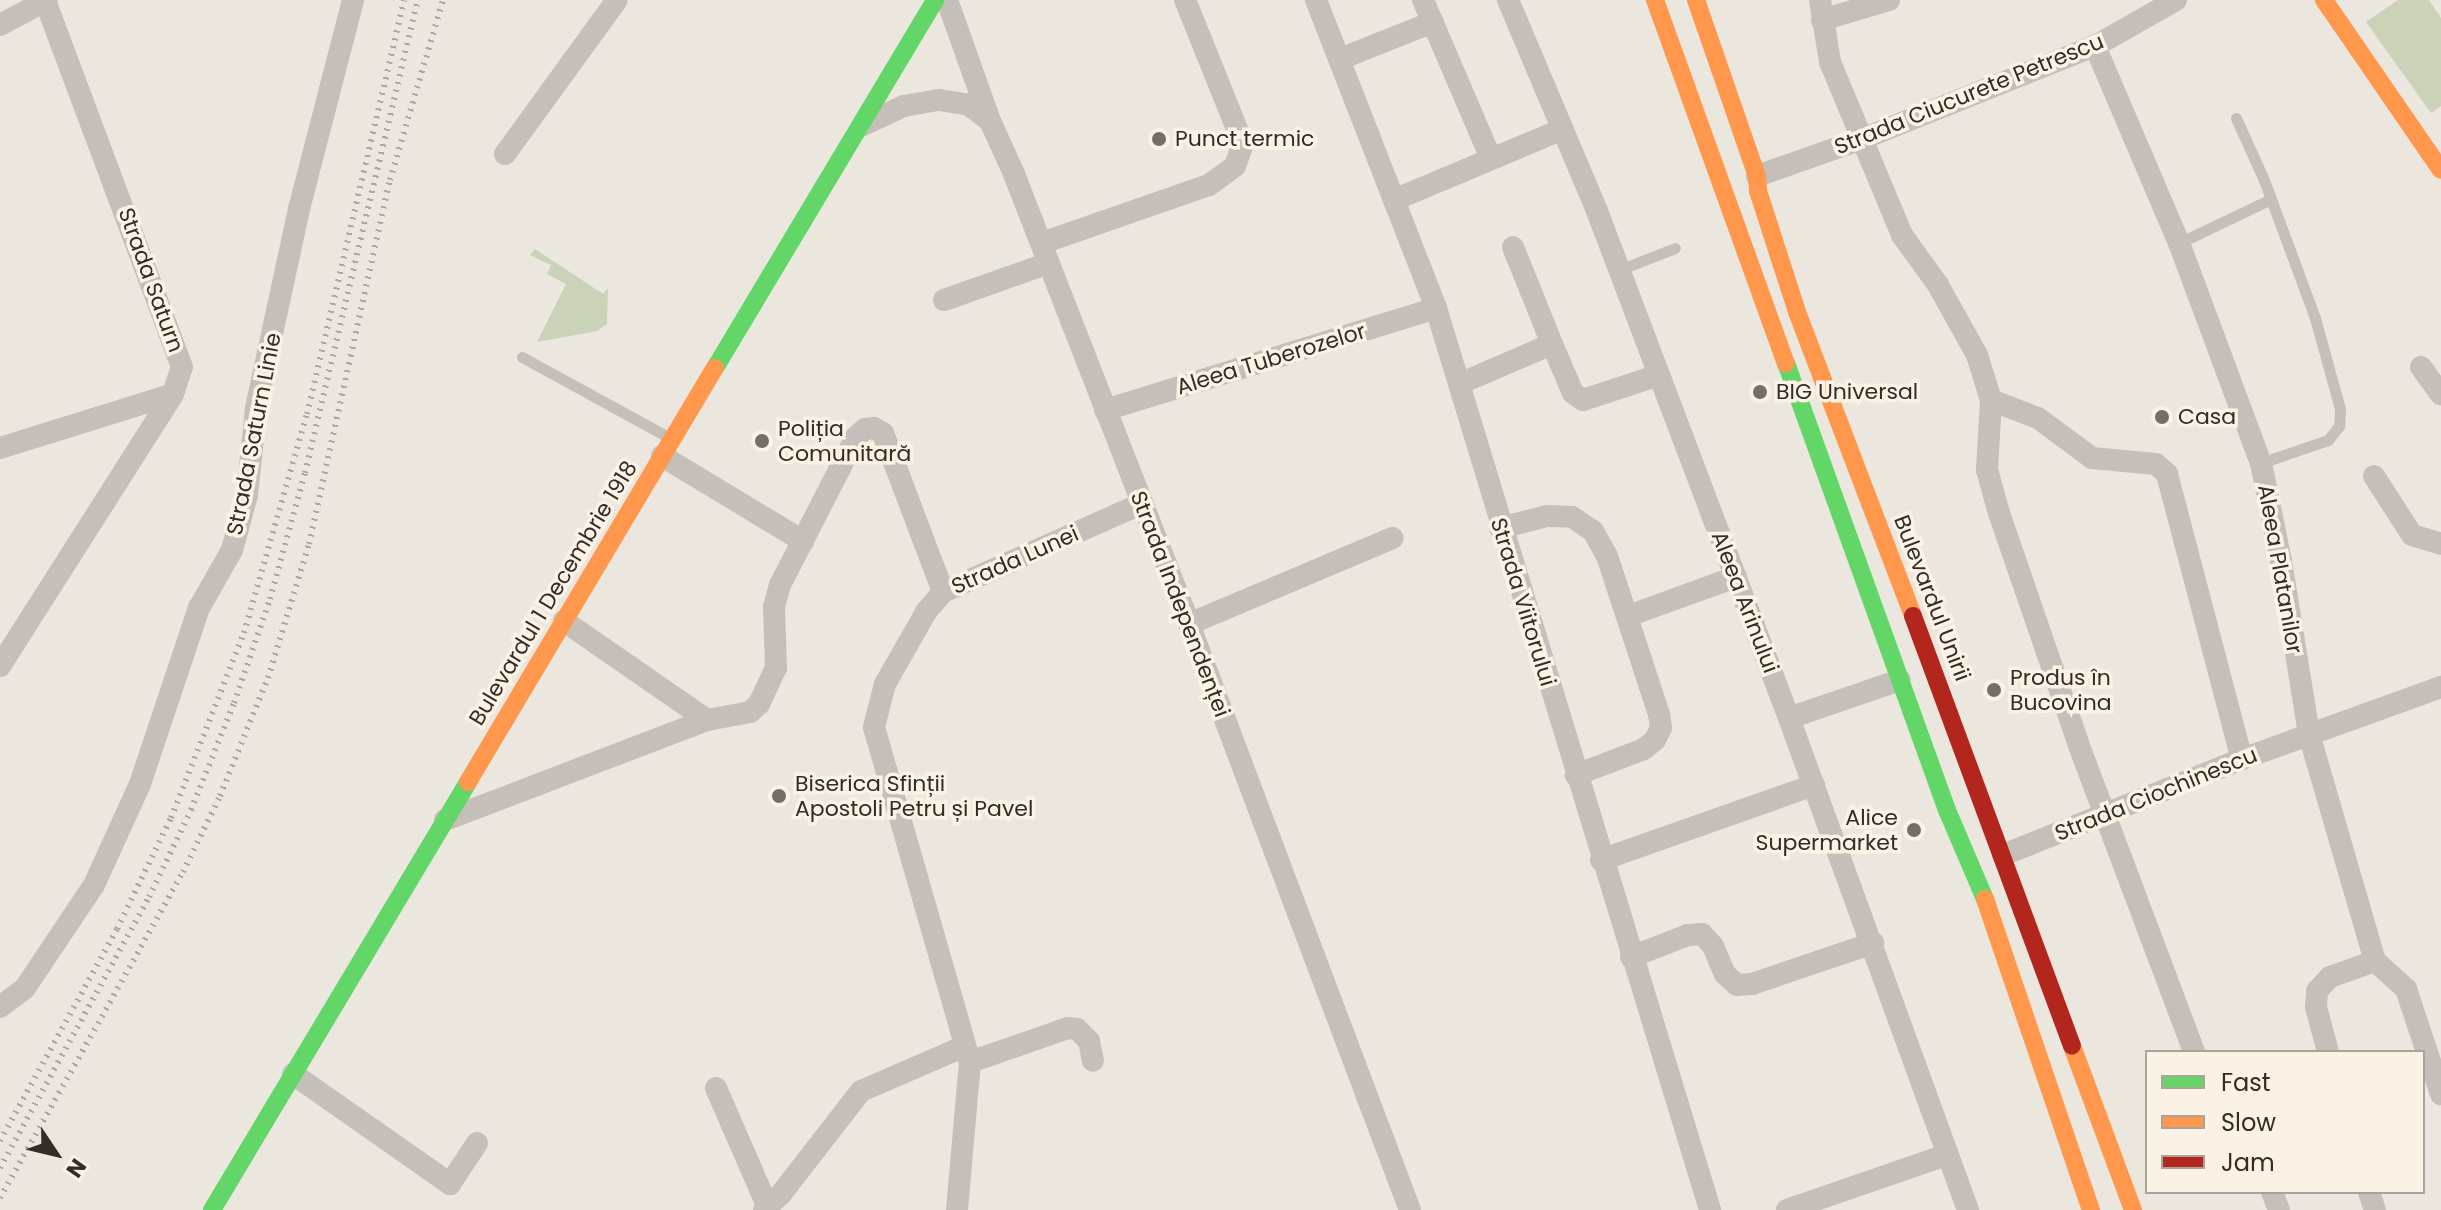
<!DOCTYPE html>
<html>
<head>
<meta charset="utf-8">
<style>
	body { margin:0 }
	#map { position:relative; width:2441px; height:1210px; overflow:hidden; background:#ebe7df; font-family:Poppins,sans-serif }
	div>[style] { position:absolute }
	[style*='--x'] { left:calc(var(--x)*1px); top:calc(var(--y)*1px); width:calc(var(--w)*1px); rotate:calc(var(--a)*1deg) }
	.green>* { inset:0; background:#cad2b8 }
	.lane>* { height:11px; margin:-5.5px; padding:0 5.5px; transform-origin:5.5px; border-radius:5.5px; background:#c4bfb8 }
	.street>* { height:22px; margin:-11px; padding:0 11px; transform-origin:11px; border-radius:11px; background:#c4bfb8 }
	.fast>* { height:18px; margin:-9px; padding:0 9px; transform-origin:9px; border-radius:9px; background:#63d668 }
	.slow>* { height:18px; margin:-9px; padding:0 9px; transform-origin:9px; border-radius:9px; background:#ff974d }
	.jam>* { height:18px; margin:-9px; padding:0 9px; transform-origin:9px; border-radius:9px; background:#b3261e }
	.rail>* { height:6px; margin-top:-3px; transform-origin:0; background:repeating-linear-gradient(90deg,#aca7a2 0 2px,transparent 0 8px) }
	.dots>* { width:22px; height:22px; translate:-50% -50%; box-sizing:border-box; border:4px solid #f9f2e5; border-radius:50% }
	span { translate:-50% -50%; white-space:nowrap; text-align:center; line-height:1.15; -webkit-text-stroke:7px #f9f2e5; paint-order:stroke }
	.street-label { font-size:22px; color:#352c26 }
	.poi-label { font-size:22px; color:#352c26 }
	.left { translate:0 -50%; text-align:left }
	.right { translate:-100% -50%; text-align:right }
	.legend { position:absolute; left:2145px; top:1050px; width:280px; height:144px; box-sizing:border-box; background:#f9f2e5; border:2px solid #aba399; margin:0; padding:10px 14px; list-style:none; font-size:24px; color:#352c26 }
	.legend li { display:flex; align-items:center; gap:16px; height:40px }
	.legend b { width:40px; border:2px solid #aba399 }
	.north { position:absolute; left:16px; top:1114px; width:80px; height:80px; -webkit-text-stroke:6px #f9f2e5; paint-order:stroke; rotate:125deg; font-size:22px; font-weight:700; line-height:32px; text-align:center; color:#352c26 }
	.north::after { content:''; display:block; margin:auto; width:28px; height:36px; background:#352c26; clip-path:polygon(50% 0,100% 100%,50% 72%,0 100%) }
</style>
</head>
<body>
<div id="map">
	<div class="green">
		<div style="clip-path:polygon(2398px 0,2429px 0,2441px 18px,2441px 106px,2431px 113px,2366px 22px)"></div>
		<div style="clip-path:polygon(535px 249px,603px 294px,608px 288px,607px 324px,597px 331px,537px 342px,566px 284px,547px 274px,551px 265px,530px 255px)"></div>
	</div>
	<div class="lane">
		<div style="--x:2236;--y:118;--w:68;--a:65.7"></div>
		<div style="--x:2264;--y:180;--w:147;--a:69.7"></div>
		<div style="--x:2315;--y:318;--w:94;--a:74.6"></div>
		<div style="--x:2340;--y:409;--w:17;--a:93"></div>
		<div style="--x:2339;--y:426;--w:18;--a:128"></div>
		<div style="--x:2328;--y:440;--w:71;--a:161.1"></div>
		<div style="--x:2179;--y:243;--w:102;--a:-25.6"></div>
		<div style="--x:1619;--y:270;--w:60;--a:-21.4"></div>
		<div style="--x:522;--y:357;--w:171;--a:28.7"></div>
	</div>
	<div class="street">
		<div style="--x:947;--y:0;--w:128;--a:70.4"></div>
		<div style="--x:990;--y:121;--w:58;--a:65.6"></div>
		<div style="--x:1014;--y:174;--w:483;--a:68.7"></div>
		<div style="--x:1189;--y:624;--w:626;--a:69.34"></div>
		<div style="--x:1316;--y:0;--w:331;--a:68.7"></div>
		<div style="--x:1436;--y:308;--w:943;--a:73.1"></div>
		<div style="--x:1423;--y:0;--w:173;--a:66.8"></div>
		<div style="--x:1508;--y:0;--w:229;--a:67.1"></div>
		<div style="--x:1597;--y:211;--w:542;--a:69.26"></div>
		<div style="--x:1789;--y:718;--w:524;--a:70.01"></div>
		<div style="--x:1820;--y:0;--w:63;--a:80.8"></div>
		<div style="--x:1830;--y:62;--w:187;--a:67.4"></div>
		<div style="--x:1902;--y:235;--w:62;--a:54.2"></div>
		<div style="--x:1938;--y:285;--w:80;--a:60.9"></div>
		<div style="--x:1977;--y:355;--w:47;--a:72.7"></div>
		<div style="--x:1991;--y:400;--w:70;--a:93.3"></div>
		<div style="--x:1987;--y:470;--w:45;--a:74.4"></div>
		<div style="--x:1999;--y:513;--w:243;--a:71"></div>
		<div style="--x:2078;--y:743;--w:330;--a:69.4"></div>
		<div style="--x:1822;--y:20;--w:70;--a:-16.6"></div>
		<div style="--x:0;--y:25;--w:53;--a:-28"></div>
		<div style="--x:2095;--y:46;--w:214;--a:66.9"></div>
		<div style="--x:2179;--y:243;--w:235;--a:69.6"></div>
		<div style="--x:2261;--y:463;--w:100;--a:78.5"></div>
		<div style="--x:2281;--y:561;--w:175;--a:80.8"></div>
		<div style="--x:2309;--y:734;--w:236;--a:73.8"></div>
		<div style="--x:2375;--y:961;--w:42;--a:42.1"></div>
		<div style="--x:2406;--y:989;--w:111;--a:71.6"></div>
		<div style="--x:1340;--y:59;--w:100;--a:-21.7"></div>
		<div style="--x:863;--y:125;--w:45;--a:-24.9"></div>
		<div style="--x:904;--y:106;--w:36;--a:-10"></div>
		<div style="--x:939;--y:100;--w:30;--a:9"></div>
		<div style="--x:969;--y:105;--w:26;--a:37"></div>
		<div style="--x:505;--y:154;--w:190;--a:-54"></div>
		<div style="--x:1757;--y:176;--w:111;--a:-19.4"></div>
		<div style="--x:1862;--y:139;--w:251;--a:-21.8"></div>
		<div style="--x:2095;--y:46;--w:93;--a:-29.6"></div>
		<div style="--x:1394;--y:200;--w:183;--a:-22.8"></div>
		<div style="--x:1042;--y:243;--w:177;--a:-19.2"></div>
		<div style="--x:1209;--y:185;--w:32;--a:-36"></div>
		<div style="--x:1235;--y:166;--w:23;--a:-70"></div>
		<div style="--x:1243;--y:144;--w:155;--a:-111.9"></div>
		<div style="--x:1513;--y:247;--w:105;--a:68.1"></div>
		<div style="--x:944;--y:300;--w:111;--a:-19.4"></div>
		<div style="--x:2421;--y:367;--w:34;--a:54"></div>
		<div style="--x:1459;--y:384;--w:101;--a:-23.3"></div>
		<div style="--x:1552;--y:344;--w:53;--a:66.8"></div>
		<div style="--x:1573;--y:393;--w:12;--a:35"></div>
		<div style="--x:1583;--y:400;--w:80;--a:-18.2"></div>
		<div style="--x:1991;--y:400;--w:50;--a:21"></div>
		<div style="--x:2038;--y:418;--w:67;--a:36.5"></div>
		<div style="--x:2092;--y:458;--w:64;--a:5.4"></div>
		<div style="--x:2156;--y:464;--w:15;--a:42"></div>
		<div style="--x:2167;--y:474;--w:295;--a:75.3"></div>
		<div style="--x:1105;--y:410;--w:346;--a:-17.1"></div>
		<div style="--x:0;--y:448;--w:181;--a:-17.3"></div>
		<div style="--x:662;--y:456;--w:165;--a:31.1"></div>
		<div style="--x:2374;--y:476;--w:70;--a:57.2"></div>
		<div style="--x:2412;--y:535;--w:30;--a:17"></div>
		<div style="--x:1500;--y:528;--w:49;--a:-14.3"></div>
		<div style="--x:1547;--y:516;--w:25;--a:2"></div>
		<div style="--x:1572;--y:517;--w:25;--a:34"></div>
		<div style="--x:1593;--y:531;--w:29;--a:61"></div>
		<div style="--x:1607;--y:556;--w:166;--a:71.8"></div>
		<div style="--x:1659;--y:714;--w:14;--a:82"></div>
		<div style="--x:1661;--y:728;--w:13;--a:117"></div>
		<div style="--x:1655;--y:740;--w:14;--a:141"></div>
		<div style="--x:1644;--y:749;--w:73;--a:159.1"></div>
		<div style="--x:1628;--y:616;--w:115;--a:-19.9"></div>
		<div style="--x:564;--y:621;--w:174;--a:34.7"></div>
		<div style="--x:1189;--y:624;--w:221;--a:-22.9"></div>
		<div style="--x:0;--y:666;--w:322;--a:-57.5"></div>
		<div style="--x:173;--y:394;--w:28;--a:-72"></div>
		<div style="--x:182;--y:367;--w:391;--a:-110.5"></div>
		<div style="--x:1789;--y:718;--w:117;--a:-18.9"></div>
		<div style="--x:445;--y:820;--w:280;--a:-20.9"></div>
		<div style="--x:707;--y:720;--w:44;--a:-10.5"></div>
		<div style="--x:750;--y:712;--w:12;--a:-42"></div>
		<div style="--x:759;--y:704;--w:40;--a:-65"></div>
		<div style="--x:776;--y:668;--w:61;--a:-91.9"></div>
		<div style="--x:774;--y:607;--w:23;--a:-75"></div>
		<div style="--x:780;--y:585;--w:166;--a:-62.8"></div>
		<div style="--x:856;--y:437;--w:12;--a:-42"></div>
		<div style="--x:865;--y:429;--w:9;--a:-6"></div>
		<div style="--x:874;--y:428;--w:10;--a:29"></div>
		<div style="--x:883;--y:433;--w:170;--a:69.3"></div>
		<div style="--x:2003;--y:855;--w:258;--a:-21.9"></div>
		<div style="--x:2242;--y:759;--w:212;--a:-19.9"></div>
		<div style="--x:1601;--y:860;--w:226;--a:-19.4"></div>
		<div style="--x:1631;--y:957;--w:61;--a:-21.1"></div>
		<div style="--x:1688;--y:935;--w:14;--a:-4"></div>
		<div style="--x:1702;--y:934;--w:16;--a:47"></div>
		<div style="--x:1713;--y:946;--w:30;--a:67"></div>
		<div style="--x:1725;--y:974;--w:16;--a:43"></div>
		<div style="--x:1737;--y:985;--w:15;--a:-4"></div>
		<div style="--x:1752;--y:984;--w:128;--a:-18.7"></div>
		<div style="--x:0;--y:1007;--w:31;--a:-37"></div>
		<div style="--x:25;--y:988;--w:124;--a:-56.2"></div>
		<div style="--x:94;--y:885;--w:111;--a:-65.5"></div>
		<div style="--x:140;--y:784;--w:186;--a:-71.5"></div>
		<div style="--x:199;--y:608;--w:67;--a:-60.4"></div>
		<div style="--x:232;--y:550;--w:57;--a:-74.7"></div>
		<div style="--x:247;--y:495;--w:87;--a:-84.1"></div>
		<div style="--x:256;--y:408;--w:204;--a:-77.8"></div>
		<div style="--x:299;--y:209;--w:216;--a:-75.5"></div>
		<div style="--x:2328;--y:1052;--w:47;--a:-104.9"></div>
		<div style="--x:2316;--y:1007;--w:16;--a:-86"></div>
		<div style="--x:2317;--y:991;--w:19;--a:-47"></div>
		<div style="--x:2330;--y:977;--w:48;--a:-19.6"></div>
		<div style="--x:970;--y:1062;--w:104;--a:-19.1"></div>
		<div style="--x:1068;--y:1028;--w:9;--a:6"></div>
		<div style="--x:1077;--y:1029;--w:17;--a:45"></div>
		<div style="--x:1089;--y:1041;--w:20;--a:79"></div>
		<div style="--x:293;--y:1074;--w:192;--a:35"></div>
		<div style="--x:450;--y:1184;--w:49;--a:-56.6"></div>
		<div style="--x:716;--y:1088;--w:133;--a:66.5"></div>
		<div style="--x:2272;--y:1192;--w:19;--a:69"></div>
		<div style="--x:2369;--y:1192;--w:19;--a:72"></div>
		<div style="--x:764;--y:1210;--w:23;--a:-43"></div>
		<div style="--x:781;--y:1194;--w:130;--a:-52.2"></div>
		<div style="--x:861;--y:1091;--w:113;--a:-23.4"></div>
		<div style="--x:957;--y:1210;--w:149;--a:-85"></div>
		<div style="--x:970;--y:1062;--w:348;--a:-106"></div>
		<div style="--x:874;--y:727;--w:44;--a:-75.7"></div>
		<div style="--x:885;--y:684;--w:83;--a:-60.3"></div>
		<div style="--x:926;--y:612;--w:26;--a:-50"></div>
		<div style="--x:943;--y:592;--w:217;--a:-24"></div>
		<div style="--x:1787;--y:1210;--w:168;--a:-19.1"></div>
	</div>
	<div class="fast">
		<div style="--x:1786;--y:363;--w:475;--a:70.2"></div>
		<div style="--x:1947;--y:810;--w:97;--a:66.9"></div>
		<div style="--x:715;--y:368;--w:429;--a:-59.1"></div>
		<div style="--x:212;--y:1210;--w:499;--a:-59.1"></div>
	</div>
	<div class="slow">
		<div style="--x:1655;--y:0;--w:386;--a:70.2"></div>
		<div style="--x:1696;--y:0;--w:186;--a:70.9"></div>
		<div style="--x:1757;--y:176;--w:15;--a:86"></div>
		<div style="--x:1758;--y:191;--w:127;--a:72.1"></div>
		<div style="--x:1797;--y:312;--w:325;--a:69.1"></div>
		<div style="--x:2324;--y:0;--w:206;--a:55.5"></div>
		<div style="--x:468;--y:782;--w:482;--a:-59.2"></div>
		<div style="--x:1985;--y:899;--w:329;--a:71.2"></div>
		<div style="--x:2072;--y:1046;--w:175;--a:69.6"></div>
	</div>
	<div class="jam">
		<div style="--x:1913;--y:616;--w:458;--a:69.7"></div>
	</div>
	<div class="rail">
		<div style="--x:0;--y:1141;--w:242;--a:-61.1"></div>
		<div style="--x:117;--y:929;--w:123;--a:-64.1"></div>
		<div style="--x:171;--y:818;--w:199;--a:-68.5"></div>
		<div style="--x:244;--y:633;--w:228;--a:-74"></div>
		<div style="--x:307;--y:414;--w:425;--a:-76.8"></div>
		<div style="--x:0;--y:1168;--w:309;--a:-61.2"></div>
		<div style="--x:149;--y:897;--w:97;--a:-64.2"></div>
		<div style="--x:191;--y:810;--w:115;--a:-68.1"></div>
		<div style="--x:234;--y:703;--w:110;--a:-70.9"></div>
		<div style="--x:270;--y:599;--w:131;--a:-74.5"></div>
		<div style="--x:305;--y:473;--w:486;--a:-76.6"></div>
		<div style="--x:0;--y:1198;--w:374;--a:-60.7"></div>
		<div style="--x:183;--y:872;--w:85;--a:-64"></div>
		<div style="--x:220;--y:796;--w:127;--a:-67.9"></div>
		<div style="--x:268;--y:678;--w:140;--a:-73"></div>
		<div style="--x:309;--y:544;--w:373;--a:-77.5"></div>
		<div style="--x:390;--y:180;--w:188;--a:-73.6"></div>
	</div>
	<div class="dots">
		<div style="left:1159px;top:139px;background:#756d67"></div>
		<div style="left:1760px;top:392px;background:#756d67"></div>
		<div style="left:2162px;top:417px;background:#756d67"></div>
		<div style="left:762px;top:441px;background:#756d67"></div>
		<div style="left:1994px;top:690px;background:#756d67"></div>
		<div style="left:779px;top:796px;background:#756d67"></div>
		<div style="left:1914px;top:830px;background:#756d67"></div>
	</div>
	<div class="street-label">
		<span style="left:1969px;top:94px;rotate:-22deg">Strada Ciucurete Petrescu</span>
		<span style="left:151px;top:280px;rotate:70deg">Strada Saturn</span>
		<span style="left:1271px;top:359px;rotate:-17deg">Aleea Tuberozelor</span>
		<span style="left:254px;top:434px;rotate:-79deg">Strada Saturn Linie</span>
		<span style="left:1015px;top:560px;rotate:-24deg">Strada Lunei</span>
		<span style="left:2280px;top:569px;rotate:80deg">Aleea Platanilor</span>
		<span style="left:553px;top:593px;rotate:-59deg">Bulevardul 1 Decembrie 1918</span>
		<span style="left:1932px;top:598px;rotate:69deg">Bulevardul Unirii</span>
		<span style="left:1523px;top:602px;rotate:73deg">Strada Viitorului</span>
		<span style="left:1745px;top:602px;rotate:69deg">Aleea Arinului</span>
		<span style="left:1180px;top:604px;rotate:69deg">Strada Independenței</span>
		<span style="left:2156px;top:794px;rotate:-22deg">Strada Ciochinescu</span>
	</div>
	<div class="poi-label">
		<span class="left" style="left:1175px;top:139px">Punct termic</span>
		<span class="left" style="left:1776px;top:392px">BIG Universal</span>
		<span class="left" style="left:2178px;top:417px">Casa</span>
		<span class="left" style="left:778px;top:441px">Poliția<br>Comunitară</span>
		<span class="left" style="left:2010px;top:690px">Produs în<br>Bucovina</span>
		<span class="left" style="left:795px;top:796px">Biserica Sfinții<br>Apostoli Petru și Pavel</span>
		<span class="right" style="left:1898px;top:830px">Alice<br>Supermarket</span>
	</div>
	<ul class="legend">
	<li><b style="height:10px;background:#63d668"></b>Fast</li>
	<li><b style="height:10px;background:#ff974d"></b>Slow</li>
	<li><b style="height:10px;background:#b3261e"></b>Jam</li>
	</ul>
	<div class="north">N</div>
</div>
</body>
</html>
